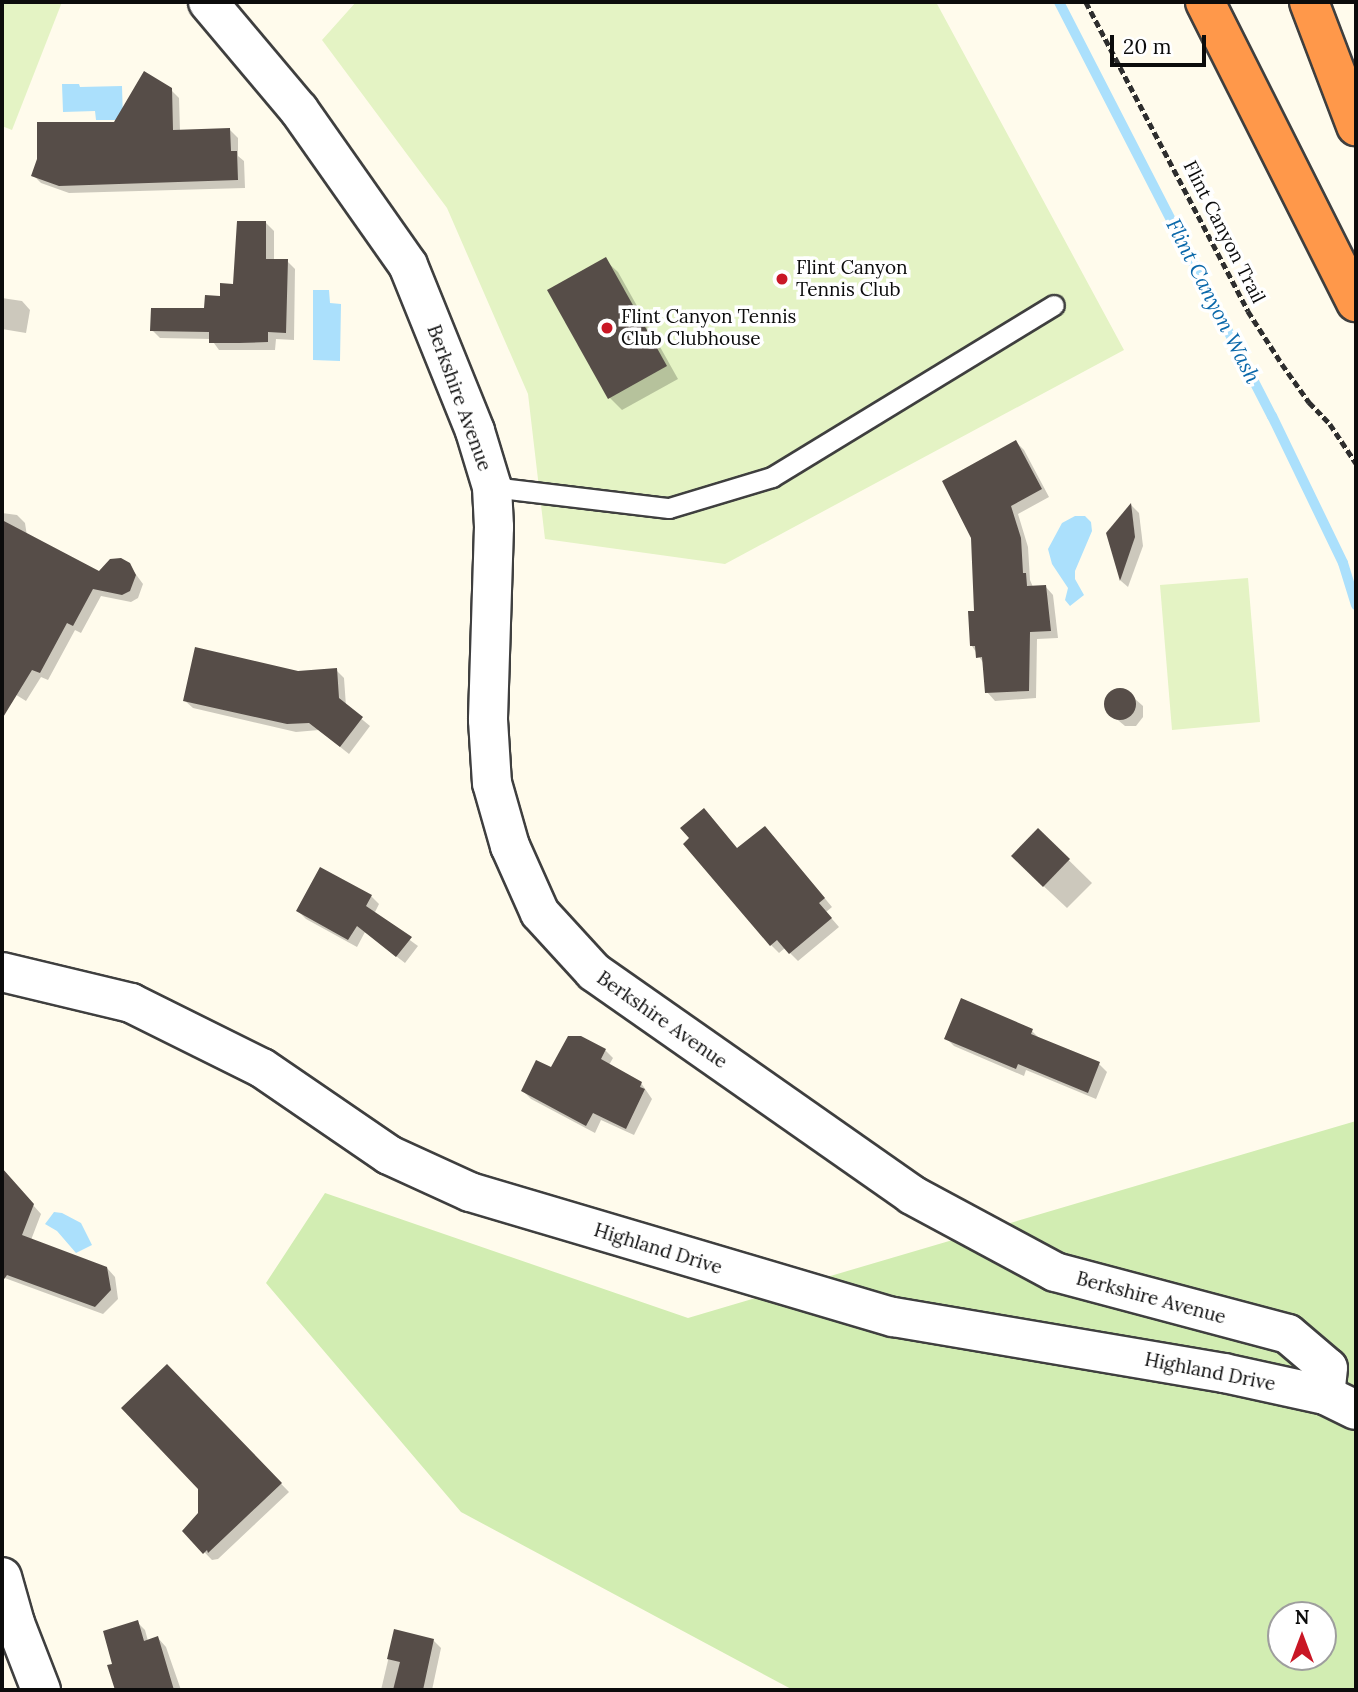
<!DOCTYPE html>
<html>
<head>
<meta charset="utf-8">
<style>
	body { margin:0 }
	#map { position:relative; width:1358px; height:1692px; overflow:hidden; background:#fffbec; font-family:Lora,serif }
	div>[style] { position:absolute }
	[style*='--x'] { left:calc(var(--x)*1px); top:calc(var(--y)*1px); width:calc(var(--w)*1px); rotate:calc(var(--a)*1deg) }
	.green>* { inset:0; background:#d2edb2 }
	.pitch>* { inset:0; background:#e4f3c4 }
	.water>* { inset:0; background:#abe0fc }
	.shadow>* { inset:0; background:#0003 }
	.stream>* { height:10px; margin:-5px; padding:0 5px; transform-origin:5px; border-radius:5px; background:#abe0fc }
	.building>* { inset:0; background:#564d48 }
	.round { border-radius:50% }
	.path>* { height:4.5px; margin-top:-2.25px; transform-origin:0; background:repeating-linear-gradient(90deg,#2e2e2e 0 7px,transparent 0 10.5px) }
	.roads { filter:drop-shadow(2px 0 #3f3f3f) drop-shadow(-2px 0 #3f3f3f) drop-shadow(0 2px #3f3f3f) drop-shadow(0 -2px #3f3f3f) }
	.service>* { height:19px; margin:-9.5px; padding:0 9.5px; transform-origin:9.5px; border-radius:9.5px; background:#fff }
	.minor>* { height:38px; margin:-19px; padding:0 19px; transform-origin:19px; border-radius:19px; background:#fff }
	.tertiary>* { height:38px; margin:-19px; padding:0 19px; transform-origin:19px; border-radius:19px; background:#fff }
	.motorway>* { height:38px; margin:-19px; padding:0 19px; transform-origin:19px; border-radius:19px; background:#ff984a }
	.dots>* { width:19px; height:19px; translate:-50% -50%; box-sizing:border-box; border:4px solid #fff; border-radius:50% }
	span { translate:-50% -50%; white-space:nowrap; text-align:center; line-height:1.15; -webkit-text-stroke:7px #fff; paint-order:stroke }
	.street-label { font-size:19px; color:#0c0c0c }
	.poi-label { font-size:19px; color:#0c0c0c }
	.left { translate:0 -50%; text-align:left }
	.water-label { font-size:21px; color:#0a68aa; font-style:italic }
	.frame { position:absolute; inset:0; border:4px solid #0c0c0c; pointer-events:none }
	.north { position:absolute; left:1267px; top:1601px; width:70px; height:70px; box-sizing:border-box; background:#fff; border:2px solid #9e9e9e; border-radius:50%; rotate:0deg; font-size:19px; font-weight:700; line-height:28px; text-align:center; color:#0c0c0c }
	.north::after { content:''; display:block; margin:auto; width:24px; height:32px; background:#c91725; clip-path:polygon(50% 0,100% 100%,50% 72%,0 100%) }
	.scale { position:absolute; left:1110px; top:35px; width:96px; height:32px; box-sizing:border-box; border:4px solid #0c0c0c; border-top:0; padding-left:9px; font-size:21px; line-height:24px; white-space:nowrap; color:#0c0c0c; -webkit-text-stroke:5px #fff; paint-order:stroke }
</style>
</head>
<body>
<div id="map">
	<div class="green">
		<div style="clip-path:polygon(evenodd,1356px 1121px,1356px 1690px,793px 1690px,461px 1512px,266px 1283px,325px 1193px,688px 1318px,1356px 1121px,1281px 1615px,1323px 1615px,1323px 1657px,1281px 1657px,1281px 1615px)"></div>
	</div>
	<div class="pitch">
		<div style="clip-path:polygon(2px 2px,62px 2px,12px 130px,2px 126px)"></div>
		<div style="clip-path:polygon(356px 2px,936px 2px,1124px 350px,725px 564px,545px 539px,528px 394px,447px 208px,322px 40px)"></div>
		<div style="clip-path:polygon(1248px 578px,1260px 722px,1172px 730px,1160px 585px)"></div>
	</div>
	<div class="water">
		<div style="clip-path:polygon(62px 84px,79px 84px,80px 87px,122px 86px,123px 120px,96px 120px,95px 111px,63px 112px)"></div>
		<div style="clip-path:polygon(313px 290px,329px 290px,330px 303px,341px 304px,340px 361px,313px 360px)"></div>
		<div style="clip-path:polygon(1075px 516px,1085px 516px,1091px 522px,1092px 531px,1075px 571px,1075px 579px,1084px 595px,1070px 606px,1065px 600px,1068px 588px,1052px 564px,1048px 549px,1062px 523px)"></div>
		<div style="clip-path:polygon(54px 1212px,62px 1213px,81px 1223px,92px 1245px,76px 1253px,57px 1231px,45px 1224px)"></div>
	</div>
	<div class="shadow">
		<div style="clip-path:polygon(171px 90px,179px 98px,180px 131px,230px 130px,238px 138px,238px 156px,244px 161px,245px 188px,69px 193px,41px 183px,33px 175px)"></div>
		<div style="clip-path:polygon(266px 223px,274px 231px,274px 261px,287px 261px,295px 269px,294px 340px,276px 339px,275px 350px,219px 350px,211px 339px,160px 338px,152px 330px,206px 310px,235px 285px)"></div>
		<div style="clip-path:polygon(605px 260px,618px 272px,678px 379px,622px 410px,610px 398px,549px 290px)"></div>
		<div style="clip-path:polygon(2px 298px,22px 301px,30px 310px,26px 333px,2px 329px)"></div>
		<div style="clip-path:polygon(1016px 442px,1024px 450px,1049px 497px,1018px 514px,1028px 547px,1030px 580px,1033px 587px,1045px 586px,1053px 595px,1058px 638px,1037px 639px,1036px 698px,995px 701px,987px 692px,984px 664px,972px 646px,975px 613px)"></div>
		<div style="clip-path:polygon(1131px 505px,1139px 513px,1143px 546px,1128px 587px,1121px 581px,1108px 533px)"></div>
		<div style="clip-path:polygon(2px 513px,17px 515px,25px 523px,27px 536px,99px 573px,129px 565px,143px 584px,138px 598px,131px 602px,101px 596px,81px 633px,75px 630px,48px 680px,41px 677px,26px 701px,2px 686px,2px 668px,7px 661px,2px 659px)"></div>
		<div style="clip-path:polygon(336px 670px,344px 678px,346px 706px,370px 726px,349px 754px,319px 730px,296px 732px,193px 708px,184px 700px,298px 672px)"></div>
		<div style="clip-path:polygon(1114px 690px,1125px 690px,1143px 706px,1143px 717px,1136px 726px,1125px 726px,1107px 711px,1107px 700px)"></div>
		<div style="clip-path:polygon(1038px 830px,1092px 883px,1067px 908px,1036px 879px)"></div>
		<div style="clip-path:polygon(773px 836px,832px 907px,826px 912px,839px 927px,798px 961px,785px 948px,779px 953px,771px 945px,685px 844px,738px 850px)"></div>
		<div style="clip-path:polygon(371px 896px,379px 904px,374px 914px,418px 946px,405px 963px,365px 932px,357px 947px,306px 919px,298px 911px)"></div>
		<div style="clip-path:polygon(1032px 1031px,1041px 1040px,1099px 1064px,1107px 1072px,1096px 1099px,1026px 1070px,1024px 1076px,954px 1046px,946px 1038px)"></div>
		<div style="clip-path:polygon(605px 1050px,613px 1058px,609px 1065px,641px 1083px,652px 1099px,634px 1135px,601px 1120px,595px 1133px,531px 1099px,523px 1091px,551px 1070px)"></div>
		<div style="clip-path:polygon(17px 1187px,41px 1214px,31px 1240px,107px 1268px,115px 1277px,118px 1299px,103px 1314px,2px 1277px,2px 1190px)"></div>
		<div style="clip-path:polygon(167px 1366px,289px 1492px,218px 1559px,212px 1560px,184px 1531px,200px 1513px,200px 1489px)"></div>
		<div style="clip-path:polygon(137px 1622px,145px 1630px,148px 1641px,158px 1638px,166px 1647px,181px 1690px,116px 1690px,110px 1666px,114px 1665px)"></div>
		<div style="clip-path:polygon(395px 1631px,433px 1640px,441px 1648px,432px 1690px,381px 1690px)"></div>
	</div>
	<div class="stream">
		<div style="--x:1059;--y:2;--w:466;--a:62.8"></div>
		<div style="--x:1272;--y:416;--w:163;--a:64.2"></div>
		<div style="--x:1343;--y:563;--w:44;--a:72.8"></div>
	</div>
	<div class="building">
		<div style="clip-path:polygon(144px 71px,172px 88px,173px 130px,230px 128px,231px 151px,237px 151px,238px 180px,59px 186px,31px 176px,37px 159px,37px 122px,114px 122px)"></div>
		<div style="clip-path:polygon(237px 221px,266px 221px,266px 259px,288px 259px,286px 333px,268px 332px,268px 342px,239px 343px,209px 343px,209px 332px,150px 331px,151px 308px,204px 308px,205px 295px,220px 296px,220px 283px,233px 284px)"></div>
		<div style="clip-path:polygon(606px 257px,667px 366px,608px 399px,547px 290px)"></div>
		<div style="clip-path:polygon(1016px 440px,1042px 489px,1011px 506px,1021px 538px,1023px 573px,1026px 573px,1027px 586px,1046px 585px,1051px 631px,1030px 632px,1029px 691px,985px 693px,982px 657px,976px 658px,975px 646px,970px 646px,968px 611px,974px 611px,971px 538px,942px 481px)"></div>
		<div style="clip-path:polygon(1131px 503px,1135px 537px,1120px 581px,1106px 533px)"></div>
		<div style="clip-path:polygon(2px 520px,99px 571px,110px 559px,121px 558px,130px 563px,136px 575px,130px 591px,122px 595px,93px 589px,73px 626px,67px 623px,40px 673px,32px 670px,2px 719px)"></div>
		<div style="clip-path:polygon(195px 647px,298px 671px,337px 668px,339px 698px,363px 717px,340px 747px,309px 723px,287px 724px,183px 701px)"></div>
		<div class="round" style="left:1104px;top:688px;width:32px;height:32px"></div>
		<div style="clip-path:polygon(704px 808px,737px 848px,765px 826px,825px 898px,819px 903px,832px 918px,789px 954px,777px 940px,770px 946px,683px 844px,689px 838px,680px 828px)"></div>
		<div style="clip-path:polygon(1038px 828px,1070px 859px,1043px 887px,1011px 856px)"></div>
		<div style="clip-path:polygon(320px 867px,372px 895px,366px 906px,412px 937px,396px 957px,357px 926px,348px 940px,296px 911px)"></div>
		<div style="clip-path:polygon(961px 998px,1033px 1029px,1031px 1034px,1100px 1062px,1088px 1093px,1018px 1064px,1016px 1069px,944px 1039px)"></div>
		<div style="clip-path:polygon(568px 1036px,581px 1036px,606px 1049px,601px 1059px,642px 1082px,640px 1087px,645px 1089px,626px 1129px,593px 1113px,586px 1126px,521px 1091px,536px 1060px,551px 1067px)"></div>
		<div style="clip-path:polygon(2px 1168px,34px 1204px,22px 1235px,107px 1267px,111px 1290px,95px 1307px,7px 1275px,2px 1282px)"></div>
		<div style="clip-path:polygon(167px 1364px,282px 1483px,208px 1553px,207px 1550px,203px 1554px,182px 1531px,198px 1513px,198px 1489px,121px 1408px)"></div>
		<div style="clip-path:polygon(138px 1620px,144px 1641px,158px 1636px,174px 1690px,115px 1690px,107px 1665px,112px 1664px,103px 1631px)"></div>
		<div style="clip-path:polygon(394px 1629px,434px 1639px,423px 1690px,393px 1690px,400px 1662px,387px 1659px)"></div>
	</div>
	<div class="path">
		<div style="--x:1086;--y:2;--w:349;--a:62.3"></div>
		<div style="--x:1248;--y:311;--w:63;--a:57.3"></div>
		<div style="--x:1282;--y:364;--w:47;--a:54.6"></div>
		<div style="--x:1309;--y:402;--w:30;--a:46"></div>
		<div style="--x:1330;--y:424;--w:47;--a:56.3"></div>
	</div>
	<div class="roads">
		<div class="service">
			<div style="--x:492;--y:487;--w:178;--a:6.8"></div>
			<div style="--x:669;--y:508;--w:108;--a:-16.8"></div>
			<div style="--x:772;--y:477;--w:330;--a:-31.4"></div>
		</div>
		<div class="minor">
			<div style="--x:2;--y:1577;--w:48;--a:74.2"></div>
			<div style="--x:15;--y:1623;--w:72;--a:68.8"></div>
		</div>
		<div class="tertiary">
			<div style="--x:208;--y:2;--w:141;--a:49.9"></div>
			<div style="--x:299;--y:110;--w:189;--a:54.9"></div>
			<div style="--x:408;--y:265;--w:179;--a:68"></div>
			<div style="--x:475;--y:431;--w:59;--a:73.1"></div>
			<div style="--x:492;--y:487;--w:40;--a:87.1"></div>
			<div style="--x:494;--y:527;--w:193;--a:91.8"></div>
			<div style="--x:488;--y:720;--w:63;--a:86.4"></div>
			<div style="--x:492;--y:783;--w:66;--a:74.1"></div>
			<div style="--x:510;--y:846;--w:73;--a:65.9"></div>
			<div style="--x:540;--y:913;--w:80;--a:47.5"></div>
			<div style="--x:594;--y:972;--w:388;--a:35"></div>
			<div style="--x:912;--y:1195;--w:162;--a:28.3"></div>
			<div style="--x:1055;--y:1272;--w:241;--a:14.9"></div>
			<div style="--x:1288;--y:1334;--w:52;--a:40.4"></div>
			<div style="--x:1328;--y:1368;--w:27;--a:96"></div>
			<div style="--x:2;--y:972;--w:133;--a:13.5"></div>
			<div style="--x:131;--y:1003;--w:146;--a:26.4"></div>
			<div style="--x:262;--y:1068;--w:154;--a:34.4"></div>
			<div style="--x:389;--y:1155;--w:89;--a:24.6"></div>
			<div style="--x:470;--y:1192;--w:441;--a:16.5"></div>
			<div style="--x:893;--y:1317;--w:336;--a:9.6"></div>
			<div style="--x:1224;--y:1373;--w:103;--a:12.3"></div>
			<div style="--x:1325;--y:1395;--w:34;--a:26"></div>
		</div>
		<div class="motorway">
			<div style="--x:1205;--y:2;--w:336;--a:63.3"></div>
			<div style="--x:1309;--y:2;--w:133;--a:69.2"></div>
		</div>
	</div>
	<div class="dots">
		<div style="left:782px;top:279px;background:#c91725"></div>
		<div style="left:607px;top:328px;background:#c91725"></div>
	</div>
	<div class="street-label">
		<span style="left:1224px;top:232px;rotate:63deg">Flint Canyon Trail</span>
		<span style="left:459px;top:398px;rotate:70deg">Berkshire Avenue</span>
		<span style="left:662px;top:1020px;rotate:35deg">Berkshire Avenue</span>
		<span style="left:658px;top:1249px;rotate:17deg">Highland Drive</span>
		<span style="left:1151px;top:1298px;rotate:15deg">Berkshire Avenue</span>
		<span style="left:1210px;top:1372px;rotate:11deg">Highland Drive</span>
	</div>
	<div class="poi-label">
		<span class="left" style="left:796px;top:279px">Flint Canyon<br>Tennis Club</span>
		<span class="left" style="left:621px;top:328px">Flint Canyon Tennis<br>Club Clubhouse</span>
	</div>
	<div class="water-label">
		<span style="left:1213px;top:301px;rotate:63deg">Flint Canyon Wash</span>
	</div>
	<div class="frame"></div>
	<div class="north">N</div>
	<div class="scale">20 m</div>
</div>
</body>
</html>
